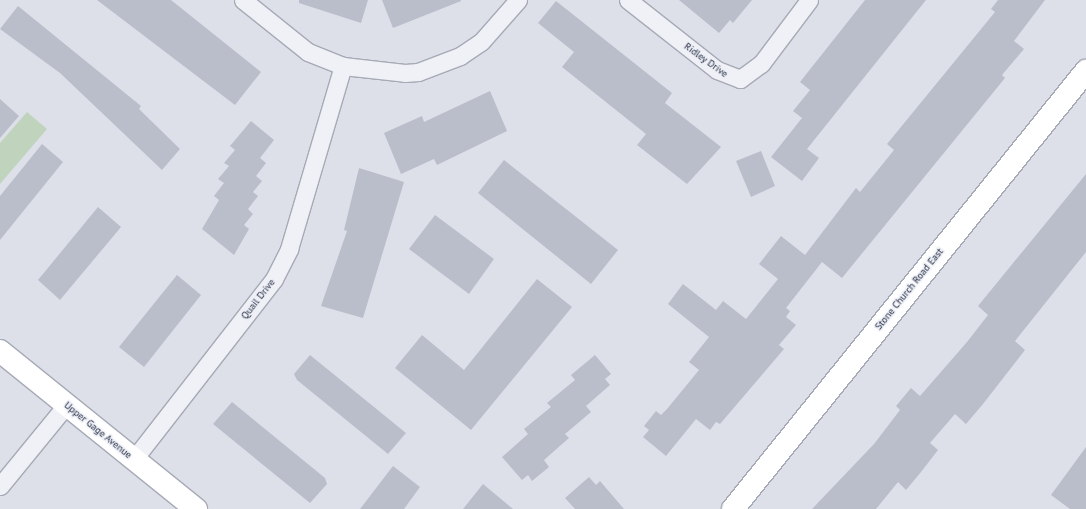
<!DOCTYPE html>
<html>
<head>
<meta charset="utf-8">
<style>
	body { margin:0 }
	#map { position:relative; width:1086px; height:509px; overflow:hidden; background:#dde0e8; font-family:"PT Sans",sans-serif }
	div>[style] { position:absolute }
	[style*='--x'] { left:calc(var(--x)*1px); top:calc(var(--y)*1px); width:calc(var(--w)*1px); rotate:calc(var(--a)*1deg) }
	.green>* { inset:0; background:#bfd3bd }
	.building>* { inset:0; background:#babecb }
	.roads { filter:drop-shadow(1px 0 #a6aab6) drop-shadow(-1px 0 #a6aab6) drop-shadow(0 1px #a6aab6) drop-shadow(0 -1px #a6aab6) }
	.street>* { height:17px; margin:-8.5px; padding:0 8.5px; transform-origin:8.5px; border-radius:8.5px; background:#f0f1f6 }
	.secondary>* { height:22px; margin:-11px; padding:0 11px; transform-origin:11px; border-radius:11px; background:#fff }
	span { translate:-50% -50%; white-space:nowrap; text-align:center; line-height:1.15; -webkit-text-stroke:3px #eceff6; paint-order:stroke }
	.street-label { font-size:10px; color:#252b40 }
</style>
</head>
<body>
<div id="map">
	<div class="green">
		<div style="clip-path:polygon(27px 112px,47px 129px,0 184px,0 143px)"></div>
	</div>
	<div class="building">
		<div style="clip-path:polygon(97px 0,171px 0,261px 72px,235px 105px)"></div>
		<div style="clip-path:polygon(299px 0,368px 0,361px 23px,299px 3px)"></div>
		<div style="clip-path:polygon(382px 0,461px 0,461px 1px,393px 28px)"></div>
		<div style="clip-path:polygon(679px 0,752px 0,733px 23px,730px 20px,719px 33px)"></div>
		<div style="clip-path:polygon(865px 0,926px 0,807px 149px,819px 158px,802px 181px,771px 157px,802px 118px,793px 111px,810px 90px,800px 82px)"></div>
		<div style="clip-path:polygon(998px 0,1045px 0,1014px 41px,1024px 49px,1002px 75px,1005px 78px,842px 278px,822px 262px,786px 308px,790px 311px,786px 317px,796px 325px,779px 345px,784px 349px,720px 424px,716px 422px,710px 430px,696px 419px,666px 456px,643px 437px,649px 430px,644px 426px,656px 411px,661px 415px,667px 409px,699px 370px,689px 362px,709px 337px,668px 304px,683px 284px,716px 310px,723px 301px,746px 319px,778px 279px,759px 264px,781px 236px,805px 255px,856px 188px,860px 192px,894px 150px,887px 144px,995px 12px,991px 9px)"></div>
		<div style="clip-path:polygon(556px 1px,672px 93px,665px 103px,721px 147px,687px 184px,637px 145px,646px 134px,562px 67px,574px 52px,538px 23px)"></div>
		<div style="clip-path:polygon(18px 6px,141px 106px,139px 109px,180px 149px,162px 170px,60px 73px,0 29px)"></div>
		<div style="clip-path:polygon(490px 91px,507px 131px,437px 165px,434px 159px,401px 174px,384px 133px,422px 116px,424px 122px)"></div>
		<div style="clip-path:polygon(0 99px,19px 116px,0 138px)"></div>
		<div style="clip-path:polygon(251px 121px,274px 140px,260px 158px,266px 163px,256px 176px,262px 181px,253px 192px,258px 196px,248px 209px,253px 214px,244px 225px,249px 229px,234px 255px,202px 229px,219px 200px,214px 196px,224px 183px,218px 179px,229px 166px,224px 163px,235px 150px,230px 146px)"></div>
		<div style="clip-path:polygon(42px 144px,63px 162px,0 240px,0 196px)"></div>
		<div style="clip-path:polygon(761px 151px,775px 186px,751px 197px,736px 161px)"></div>
		<div style="clip-path:polygon(504px 160px,618px 250px,591px 284px,478px 193px)"></div>
		<div style="clip-path:polygon(359px 168px,404px 182px,363px 318px,321px 306px,347px 231px,344px 230px)"></div>
		<div style="clip-path:polygon(1086px 174px,1086px 252px,1015px 341px,1025px 350px,983px 404px,966px 424px,955px 414px,930px 443px,938px 450px,921px 472px,906px 490px,898px 482px,876px 509px,812px 509px,874px 444px,900px 410px,896px 406px,911px 388px,920px 396px,967px 342px,988px 315px,978px 306px)"></div>
		<div style="clip-path:polygon(98px 207px,121px 227px,60px 300px,38px 280px)"></div>
		<div style="clip-path:polygon(435px 215px,494px 259px,469px 294px,409px 249px)"></div>
		<div style="clip-path:polygon(177px 275px,201px 295px,144px 367px,119px 347px)"></div>
		<div style="clip-path:polygon(537px 279px,572px 307px,471px 430px,395px 368px,422px 335px,464px 370px)"></div>
		<div style="clip-path:polygon(310px 355px,406px 433px,388px 454px,297px 380px,294px 374px)"></div>
		<div style="clip-path:polygon(595px 355px,611px 374px,605px 379px,610px 385px,586px 406px,591px 412px,565px 434px,569px 438px,544px 460px,549px 467px,532px 481px,528px 475px,522px 480px,502px 457px,528px 434px,524px 429px,551px 407px,547px 403px,575px 380px,571px 375px)"></div>
		<div style="clip-path:polygon(232px 402px,325px 478px,327px 484px,310px 503px,213px 424px)"></div>
		<div style="clip-path:polygon(1086px 447px,1086px 509px,1070px 509px,1051px 495px)"></div>
		<div style="clip-path:polygon(393px 466px,420px 487px,404px 509px,360px 509px)"></div>
		<div style="clip-path:polygon(589px 477px,596px 485px,600px 481px,624px 509px,575px 509px,565px 498px)"></div>
		<div style="clip-path:polygon(483px 484px,513px 509px,463px 509px)"></div>
	</div>
	<div class="roads">
		<div class="street">
			<div style="--x:243;--y:0;--w:83;--a:38.7"></div>
			<div style="--x:308;--y:52;--w:38;--a:22"></div>
			<div style="--x:343;--y:66;--w:62;--a:6.4"></div>
			<div style="--x:405;--y:73;--w:13;--a:-4"></div>
			<div style="--x:418;--y:72;--w:45;--a:-20.9"></div>
			<div style="--x:460;--y:56;--w:25;--a:-34"></div>
			<div style="--x:481;--y:42;--w:56;--a:-48.6"></div>
			<div style="--x:628;--y:0;--w:113;--a:38.2"></div>
			<div style="--x:717;--y:70;--w:25;--a:21"></div>
			<div style="--x:740;--y:79;--w:26;--a:-36"></div>
			<div style="--x:761;--y:64;--w:80;--a:-53.1"></div>
			<div style="--x:134;--y:459;--w:228;--a:-52.1"></div>
			<div style="--x:274;--y:279;--w:34;--a:-63"></div>
			<div style="--x:289;--y:249;--w:191;--a:-73.6"></div>
			<div style="--x:0;--y:486;--w:106;--a:-50.7"></div>
		</div>
		<div class="secondary">
			<div style="--x:0;--y:351;--w:252;--a:38.9"></div>
			<div style="--x:733;--y:509;--w:563;--a:-51.13"></div>
		</div>
	</div>
	<div class="street-label">
		<span style="left:706px;top:60px;rotate:36deg">Ridley Drive</span>
		<span style="left:909px;top:289px;rotate:-51deg">Stone Church Road East</span>
		<span style="left:258px;top:299px;rotate:-52deg">Quail Drive</span>
		<span style="left:98px;top:430px;rotate:39deg">Upper Gage Avenue</span>
	</div>
</div>
</body>
</html>
